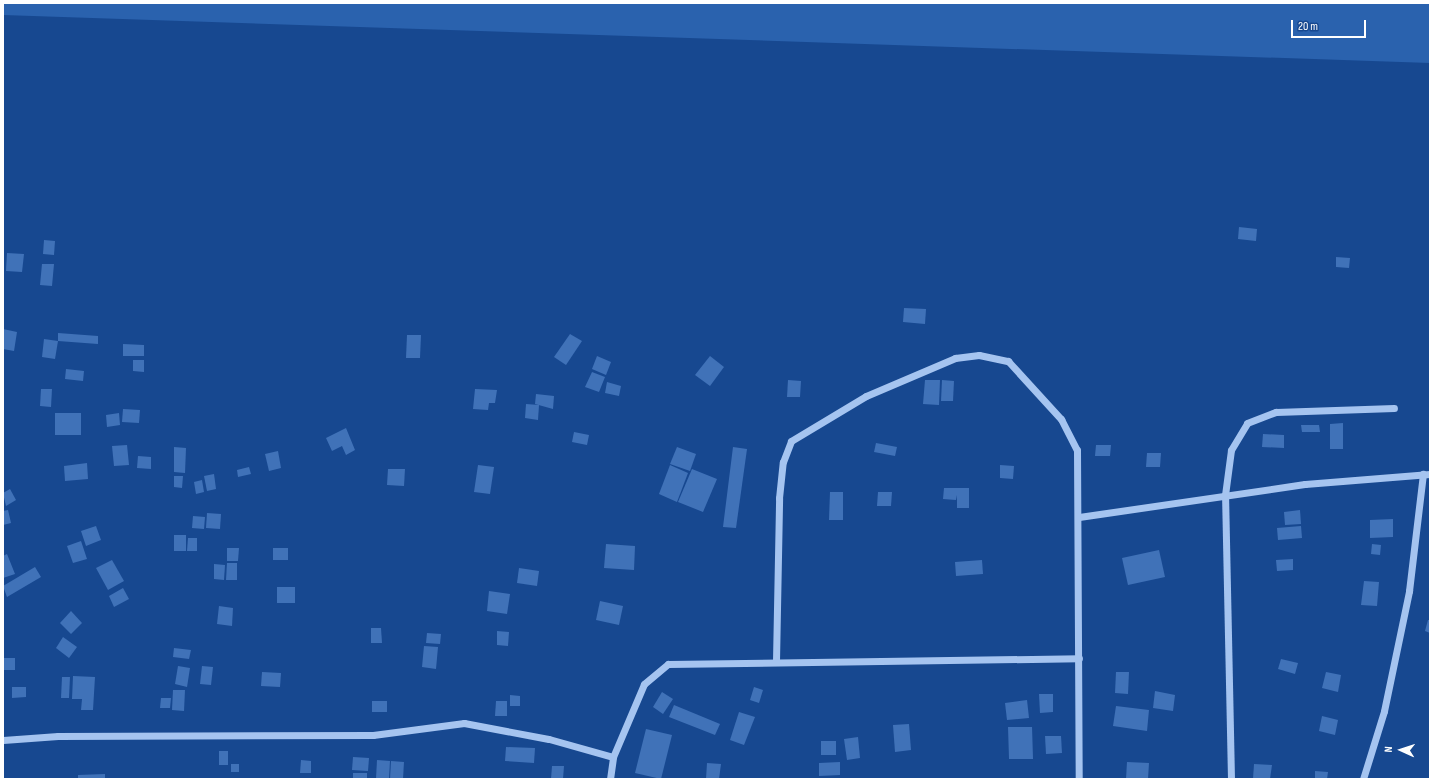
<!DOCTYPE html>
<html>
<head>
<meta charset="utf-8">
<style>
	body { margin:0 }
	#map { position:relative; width:1433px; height:782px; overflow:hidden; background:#174890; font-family:"Sofia Sans Condensed",sans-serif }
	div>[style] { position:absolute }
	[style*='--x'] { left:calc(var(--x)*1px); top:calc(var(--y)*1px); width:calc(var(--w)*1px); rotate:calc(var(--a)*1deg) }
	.green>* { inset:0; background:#2a62ae }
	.building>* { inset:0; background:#4072b8 }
	.minor>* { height:7px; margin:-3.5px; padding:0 3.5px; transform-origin:3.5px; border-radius:3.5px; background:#a5c4f0 }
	span { translate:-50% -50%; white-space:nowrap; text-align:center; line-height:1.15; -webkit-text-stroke:3.5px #174890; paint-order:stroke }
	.frame { position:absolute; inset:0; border:4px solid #fff; pointer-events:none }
	.north { position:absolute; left:1381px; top:730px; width:40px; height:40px; -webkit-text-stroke:3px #174890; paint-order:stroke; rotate:273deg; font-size:11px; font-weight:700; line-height:16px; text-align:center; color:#fff }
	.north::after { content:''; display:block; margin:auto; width:14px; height:18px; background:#fff; clip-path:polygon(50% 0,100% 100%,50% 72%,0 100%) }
	.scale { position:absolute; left:1291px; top:20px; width:75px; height:18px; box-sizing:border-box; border:2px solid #fff; border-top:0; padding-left:5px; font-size:12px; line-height:14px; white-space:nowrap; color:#fff; -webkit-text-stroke:3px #174890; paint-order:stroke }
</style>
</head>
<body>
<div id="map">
	<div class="green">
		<div style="clip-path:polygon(3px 3px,1430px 3px,1430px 63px,3px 15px)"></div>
	</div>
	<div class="building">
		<div style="clip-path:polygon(1239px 227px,1257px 229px,1256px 241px,1238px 239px)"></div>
		<div style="clip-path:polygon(44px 240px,55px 241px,54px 255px,43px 254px)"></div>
		<div style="clip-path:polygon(7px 253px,24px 254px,22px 272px,6px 271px)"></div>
		<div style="clip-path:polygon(1336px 257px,1350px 258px,1349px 268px,1336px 267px)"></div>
		<div style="clip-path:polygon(42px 264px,54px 264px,52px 286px,40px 285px)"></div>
		<div style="clip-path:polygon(904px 308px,926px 309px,925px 324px,903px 322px)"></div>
		<div style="clip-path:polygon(3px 329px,17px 332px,14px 351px,3px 349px)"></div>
		<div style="clip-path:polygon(58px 333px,98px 336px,98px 344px,58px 341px)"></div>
		<div style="clip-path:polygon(570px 334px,582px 341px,566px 365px,554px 357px)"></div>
		<div style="clip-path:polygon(407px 335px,421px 335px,420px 358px,406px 358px)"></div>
		<div style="clip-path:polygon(44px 339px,58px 341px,55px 359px,42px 357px)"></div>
		<div style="clip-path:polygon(123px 344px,144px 345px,144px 356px,123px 356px)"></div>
		<div style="clip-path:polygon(597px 356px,611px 362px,606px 375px,592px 369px)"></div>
		<div style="clip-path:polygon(710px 356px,724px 367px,710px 386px,695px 375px)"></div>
		<div style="clip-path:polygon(133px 360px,144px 360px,144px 372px,133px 371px)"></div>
		<div style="clip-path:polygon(66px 369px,84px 371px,83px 381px,65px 379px)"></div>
		<div style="clip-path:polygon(592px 372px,605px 377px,599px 392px,585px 387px)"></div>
		<div style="clip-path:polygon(788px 380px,801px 381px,800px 397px,787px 397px)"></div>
		<div style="clip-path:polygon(925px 380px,940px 380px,939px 405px,923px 404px)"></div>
		<div style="clip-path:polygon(942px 380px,954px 381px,953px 401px,941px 401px)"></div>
		<div style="clip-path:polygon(607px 382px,621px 386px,619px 396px,605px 393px)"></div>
		<div style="clip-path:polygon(41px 389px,52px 389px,51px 407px,40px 406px)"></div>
		<div style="clip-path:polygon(475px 389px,497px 390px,495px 403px,489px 403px,488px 410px,473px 409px)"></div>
		<div style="clip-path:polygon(536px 394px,554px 396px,553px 409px,535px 404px)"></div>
		<div style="clip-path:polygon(526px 404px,539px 405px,538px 420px,525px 418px)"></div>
		<div style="clip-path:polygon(123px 409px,140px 410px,139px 423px,122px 422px)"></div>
		<div style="clip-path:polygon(55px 413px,81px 413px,81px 435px,55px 435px)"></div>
		<div style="clip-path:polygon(119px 413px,120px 425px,107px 427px,106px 415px)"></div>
		<div style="clip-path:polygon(1343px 423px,1343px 449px,1330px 449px,1330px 424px)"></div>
		<div style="clip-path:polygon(1301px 425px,1319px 425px,1320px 432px,1302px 432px)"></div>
		<div style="clip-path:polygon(346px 428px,355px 450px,346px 455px,342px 446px,332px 451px,326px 438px)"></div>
		<div style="clip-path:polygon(574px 432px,589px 435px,587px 445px,572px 442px)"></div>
		<div style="clip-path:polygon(1263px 434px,1284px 435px,1284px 448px,1262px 447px)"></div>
		<div style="clip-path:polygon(876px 443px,897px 447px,895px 456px,874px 452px)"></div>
		<div style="clip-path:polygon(127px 445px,129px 465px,114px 466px,112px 446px)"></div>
		<div style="clip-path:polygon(1096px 445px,1111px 445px,1110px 456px,1095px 456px)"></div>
		<div style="clip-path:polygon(174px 447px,186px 448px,185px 473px,174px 472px)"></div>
		<div style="clip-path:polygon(677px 447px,696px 454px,690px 471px,670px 464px)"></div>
		<div style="clip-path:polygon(733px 447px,747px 449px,736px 528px,723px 527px)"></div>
		<div style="clip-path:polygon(278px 451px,281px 468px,269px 471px,265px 454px)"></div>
		<div style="clip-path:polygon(1147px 453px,1161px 453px,1160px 467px,1146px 467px)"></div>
		<div style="clip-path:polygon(138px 456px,151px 457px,151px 469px,137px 468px)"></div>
		<div style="clip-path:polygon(87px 463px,88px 479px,65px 481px,64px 466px)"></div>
		<div style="clip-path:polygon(478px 465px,494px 467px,490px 494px,474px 492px)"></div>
		<div style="clip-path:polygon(670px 465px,688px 473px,677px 502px,659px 494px)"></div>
		<div style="clip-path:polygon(1000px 465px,1014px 466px,1013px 479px,1000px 478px)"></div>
		<div style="clip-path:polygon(249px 467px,251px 474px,238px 477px,237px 470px)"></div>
		<div style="clip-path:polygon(388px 469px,405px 469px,404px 486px,387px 485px)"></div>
		<div style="clip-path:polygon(692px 469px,717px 479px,703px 512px,678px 502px)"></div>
		<div style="clip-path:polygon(214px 474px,216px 489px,207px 491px,204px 476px)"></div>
		<div style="clip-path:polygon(174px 476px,183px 476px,182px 488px,174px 487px)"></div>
		<div style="clip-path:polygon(202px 480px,204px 492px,196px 494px,194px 482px)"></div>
		<div style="clip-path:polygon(944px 488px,969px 488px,969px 508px,957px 508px,957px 495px,956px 500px,943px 499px)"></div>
		<div style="clip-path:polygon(10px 489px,16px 500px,6px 506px,3px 493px)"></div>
		<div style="clip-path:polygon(830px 492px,843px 492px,843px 520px,829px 520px)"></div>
		<div style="clip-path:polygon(878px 492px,892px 492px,891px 506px,877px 506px)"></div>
		<div style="clip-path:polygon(8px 510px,11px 523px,3px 525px,3px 511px)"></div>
		<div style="clip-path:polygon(1300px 510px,1301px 524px,1285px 525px,1284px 512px)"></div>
		<div style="clip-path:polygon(207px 513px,221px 514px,220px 529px,206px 528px)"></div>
		<div style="clip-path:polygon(193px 516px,205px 517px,204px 529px,192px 528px)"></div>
		<div style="clip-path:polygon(1393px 519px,1393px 537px,1370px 538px,1370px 520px)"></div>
		<div style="clip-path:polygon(96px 526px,101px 540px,86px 546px,81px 531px)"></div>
		<div style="clip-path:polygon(1301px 526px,1302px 538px,1278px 540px,1277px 528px)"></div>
		<div style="clip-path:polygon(174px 535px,186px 535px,186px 551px,174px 551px)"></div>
		<div style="clip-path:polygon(188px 538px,197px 538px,197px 551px,187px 551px)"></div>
		<div style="clip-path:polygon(81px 541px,87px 559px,73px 563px,67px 546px)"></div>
		<div style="clip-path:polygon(606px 544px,635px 546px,634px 570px,604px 568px)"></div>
		<div style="clip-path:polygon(1372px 544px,1381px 545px,1380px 555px,1371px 554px)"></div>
		<div style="clip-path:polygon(227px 548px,239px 548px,238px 561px,227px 561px)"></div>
		<div style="clip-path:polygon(273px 548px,288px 548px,288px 560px,273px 560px)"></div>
		<div style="clip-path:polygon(1159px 550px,1165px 577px,1128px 585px,1122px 558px)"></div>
		<div style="clip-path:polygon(7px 554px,15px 574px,3px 578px,3px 556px)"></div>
		<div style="clip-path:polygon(1293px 559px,1293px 570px,1277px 571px,1276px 560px)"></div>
		<div style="clip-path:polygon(112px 560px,124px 581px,108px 590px,96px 568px)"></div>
		<div style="clip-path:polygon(982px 560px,983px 574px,956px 576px,955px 562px)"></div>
		<div style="clip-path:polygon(227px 563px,237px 563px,237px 580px,226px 580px)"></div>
		<div style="clip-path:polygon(214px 564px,225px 565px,224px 580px,214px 579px)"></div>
		<div style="clip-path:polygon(35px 567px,41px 577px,7px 597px,3px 586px)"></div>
		<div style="clip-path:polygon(519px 568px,539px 571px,537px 586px,517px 583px)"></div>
		<div style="clip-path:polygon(1364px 581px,1379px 582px,1377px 606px,1361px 605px)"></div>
		<div style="clip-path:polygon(277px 587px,295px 587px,295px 603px,277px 603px)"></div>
		<div style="clip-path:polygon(123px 588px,129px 599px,114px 607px,109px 596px)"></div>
		<div style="clip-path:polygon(489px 591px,510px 594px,507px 614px,487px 611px)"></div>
		<div style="clip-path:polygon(600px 601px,623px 606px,619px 625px,596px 620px)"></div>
		<div style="clip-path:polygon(219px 606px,233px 608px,232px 626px,217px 624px)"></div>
		<div style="clip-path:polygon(71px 611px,82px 623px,71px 634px,60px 623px)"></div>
		<div style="clip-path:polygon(1428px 620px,1430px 620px,1430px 633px,1425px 631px)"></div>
		<div style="clip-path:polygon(371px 628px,381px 628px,382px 643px,371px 643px)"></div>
		<div style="clip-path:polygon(497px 631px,509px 632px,508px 646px,497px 645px)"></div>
		<div style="clip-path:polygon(427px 633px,441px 634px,440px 644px,426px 643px)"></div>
		<div style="clip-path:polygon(63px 637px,77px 647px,69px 658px,56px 648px)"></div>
		<div style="clip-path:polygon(424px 646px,438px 647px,436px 669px,422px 667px)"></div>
		<div style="clip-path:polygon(174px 648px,191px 650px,189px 659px,173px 657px)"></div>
		<div style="clip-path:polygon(3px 658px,15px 658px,15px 670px,3px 670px)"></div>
		<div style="clip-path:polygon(1281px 659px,1298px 663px,1295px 674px,1278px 669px)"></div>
		<div style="clip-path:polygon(178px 666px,190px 668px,187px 687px,175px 684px)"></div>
		<div style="clip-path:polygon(202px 666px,213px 667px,211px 685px,200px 684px)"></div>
		<div style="clip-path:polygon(262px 672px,281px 673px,280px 687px,261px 686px)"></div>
		<div style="clip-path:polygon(1116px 672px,1129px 672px,1128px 694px,1115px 693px)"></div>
		<div style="clip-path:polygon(1326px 672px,1341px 675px,1338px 692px,1322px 688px)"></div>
		<div style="clip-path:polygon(73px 676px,95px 677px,93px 710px,81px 710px,82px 699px,72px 699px)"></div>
		<div style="clip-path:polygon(62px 677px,70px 677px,69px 698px,61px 698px)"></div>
		<div style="clip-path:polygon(12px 687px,26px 687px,26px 697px,12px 698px)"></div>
		<div style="clip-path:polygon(754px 687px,763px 690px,759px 703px,750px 700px)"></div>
		<div style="clip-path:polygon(173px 690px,185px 690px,184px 711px,172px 710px)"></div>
		<div style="clip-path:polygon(1155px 691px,1175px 695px,1173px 711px,1153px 708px)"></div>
		<div style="clip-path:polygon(662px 692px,673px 699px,663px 714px,653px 707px)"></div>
		<div style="clip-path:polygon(1039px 694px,1053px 694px,1053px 712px,1040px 713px)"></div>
		<div style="clip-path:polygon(510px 695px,520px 696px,520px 706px,510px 706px)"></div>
		<div style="clip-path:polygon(161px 698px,171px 698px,170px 708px,160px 708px)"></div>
		<div style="clip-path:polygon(1027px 700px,1029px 718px,1007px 720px,1005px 703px)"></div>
		<div style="clip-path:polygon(372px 701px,387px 701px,387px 712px,372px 712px)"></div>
		<div style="clip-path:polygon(496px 701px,507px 701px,507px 716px,495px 716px)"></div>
		<div style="clip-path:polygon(674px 705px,720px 724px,715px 735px,669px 717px)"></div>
		<div style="clip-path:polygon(1116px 706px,1149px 710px,1147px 731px,1113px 726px)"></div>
		<div style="clip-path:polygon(739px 712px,755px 717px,744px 745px,730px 740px)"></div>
		<div style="clip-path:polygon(1322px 716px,1338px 720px,1335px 735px,1319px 731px)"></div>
		<div style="clip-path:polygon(909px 724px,911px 750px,895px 752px,893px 725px)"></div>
		<div style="clip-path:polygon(1008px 727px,1032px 727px,1033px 759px,1009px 759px)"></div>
		<div style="clip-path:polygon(646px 729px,672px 735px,661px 779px,635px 773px)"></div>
		<div style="clip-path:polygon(1045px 736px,1061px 736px,1062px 753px,1046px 754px)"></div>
		<div style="clip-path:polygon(858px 737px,860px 758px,847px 760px,844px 739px)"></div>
		<div style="clip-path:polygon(821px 741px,836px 741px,836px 755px,821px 755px)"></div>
		<div style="clip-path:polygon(506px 747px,535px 748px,534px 763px,505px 761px)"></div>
		<div style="clip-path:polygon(219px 751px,228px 751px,228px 765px,219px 765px)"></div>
		<div style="clip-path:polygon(353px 757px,369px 758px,368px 771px,352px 770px)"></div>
		<div style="clip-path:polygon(301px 760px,311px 761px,311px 773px,300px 773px)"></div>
		<div style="clip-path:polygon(377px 760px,390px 761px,389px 779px,376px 779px)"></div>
		<div style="clip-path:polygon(391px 761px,404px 762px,403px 779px,390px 779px)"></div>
		<div style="clip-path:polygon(840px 762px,840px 775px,819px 776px,819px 763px)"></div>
		<div style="clip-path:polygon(1127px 762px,1149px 763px,1148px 779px,1126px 779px)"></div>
		<div style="clip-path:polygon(707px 763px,721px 764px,719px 779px,706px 779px)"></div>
		<div style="clip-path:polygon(231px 764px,239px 764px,239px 772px,231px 772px)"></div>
		<div style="clip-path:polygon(1254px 764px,1272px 765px,1270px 779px,1253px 779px)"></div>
		<div style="clip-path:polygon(552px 766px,564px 766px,563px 779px,551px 779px)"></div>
		<div style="clip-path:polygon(1315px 771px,1328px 772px,1327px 779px,1315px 779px)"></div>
		<div style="clip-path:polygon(353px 773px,367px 773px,367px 779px,353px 779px)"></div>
		<div style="clip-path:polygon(105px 774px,105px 779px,78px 779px,78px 775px)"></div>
	</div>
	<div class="minor">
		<div style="--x:1079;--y:517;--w:228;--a:-8.3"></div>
		<div style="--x:1305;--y:484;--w:125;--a:-4.6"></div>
		<div style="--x:776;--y:661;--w:163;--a:-88.9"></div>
		<div style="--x:779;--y:498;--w:36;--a:-84"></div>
		<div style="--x:783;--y:462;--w:22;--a:-69"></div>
		<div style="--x:791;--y:441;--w:87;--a:-31"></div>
		<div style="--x:866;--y:396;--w:97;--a:-23.1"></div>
		<div style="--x:955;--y:358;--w:24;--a:-7"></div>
		<div style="--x:979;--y:355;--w:30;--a:12"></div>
		<div style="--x:1008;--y:361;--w:79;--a:47.6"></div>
		<div style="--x:1061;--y:419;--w:35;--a:63"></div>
		<div style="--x:1077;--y:450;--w:329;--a:89.7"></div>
		<div style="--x:3;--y:740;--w:55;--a:-4.2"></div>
		<div style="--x:58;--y:736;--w:315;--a:-0.2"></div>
		<div style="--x:373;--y:735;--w:92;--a:-7.5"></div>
		<div style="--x:464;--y:723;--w:86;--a:10.7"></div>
		<div style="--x:549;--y:739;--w:66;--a:15.7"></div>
		<div style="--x:610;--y:779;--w:22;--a:-82"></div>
		<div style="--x:613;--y:757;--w:79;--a:-67"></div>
		<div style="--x:644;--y:684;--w:31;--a:-40"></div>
		<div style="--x:668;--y:664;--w:411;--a:-0.8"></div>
		<div style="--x:1231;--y:779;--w:284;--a:-91.2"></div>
		<div style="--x:1225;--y:495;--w:45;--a:-82.4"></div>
		<div style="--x:1231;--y:450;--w:31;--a:-59"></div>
		<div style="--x:1247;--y:423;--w:31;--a:-21"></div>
		<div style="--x:1276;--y:412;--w:118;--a:-1.9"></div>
		<div style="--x:1363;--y:779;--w:71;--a:-72.8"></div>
		<div style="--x:1384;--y:711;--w:123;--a:-78.2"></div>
		<div style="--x:1409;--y:591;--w:118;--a:-83.2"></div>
	</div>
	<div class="frame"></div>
	<div class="north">N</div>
	<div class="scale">20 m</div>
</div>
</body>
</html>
